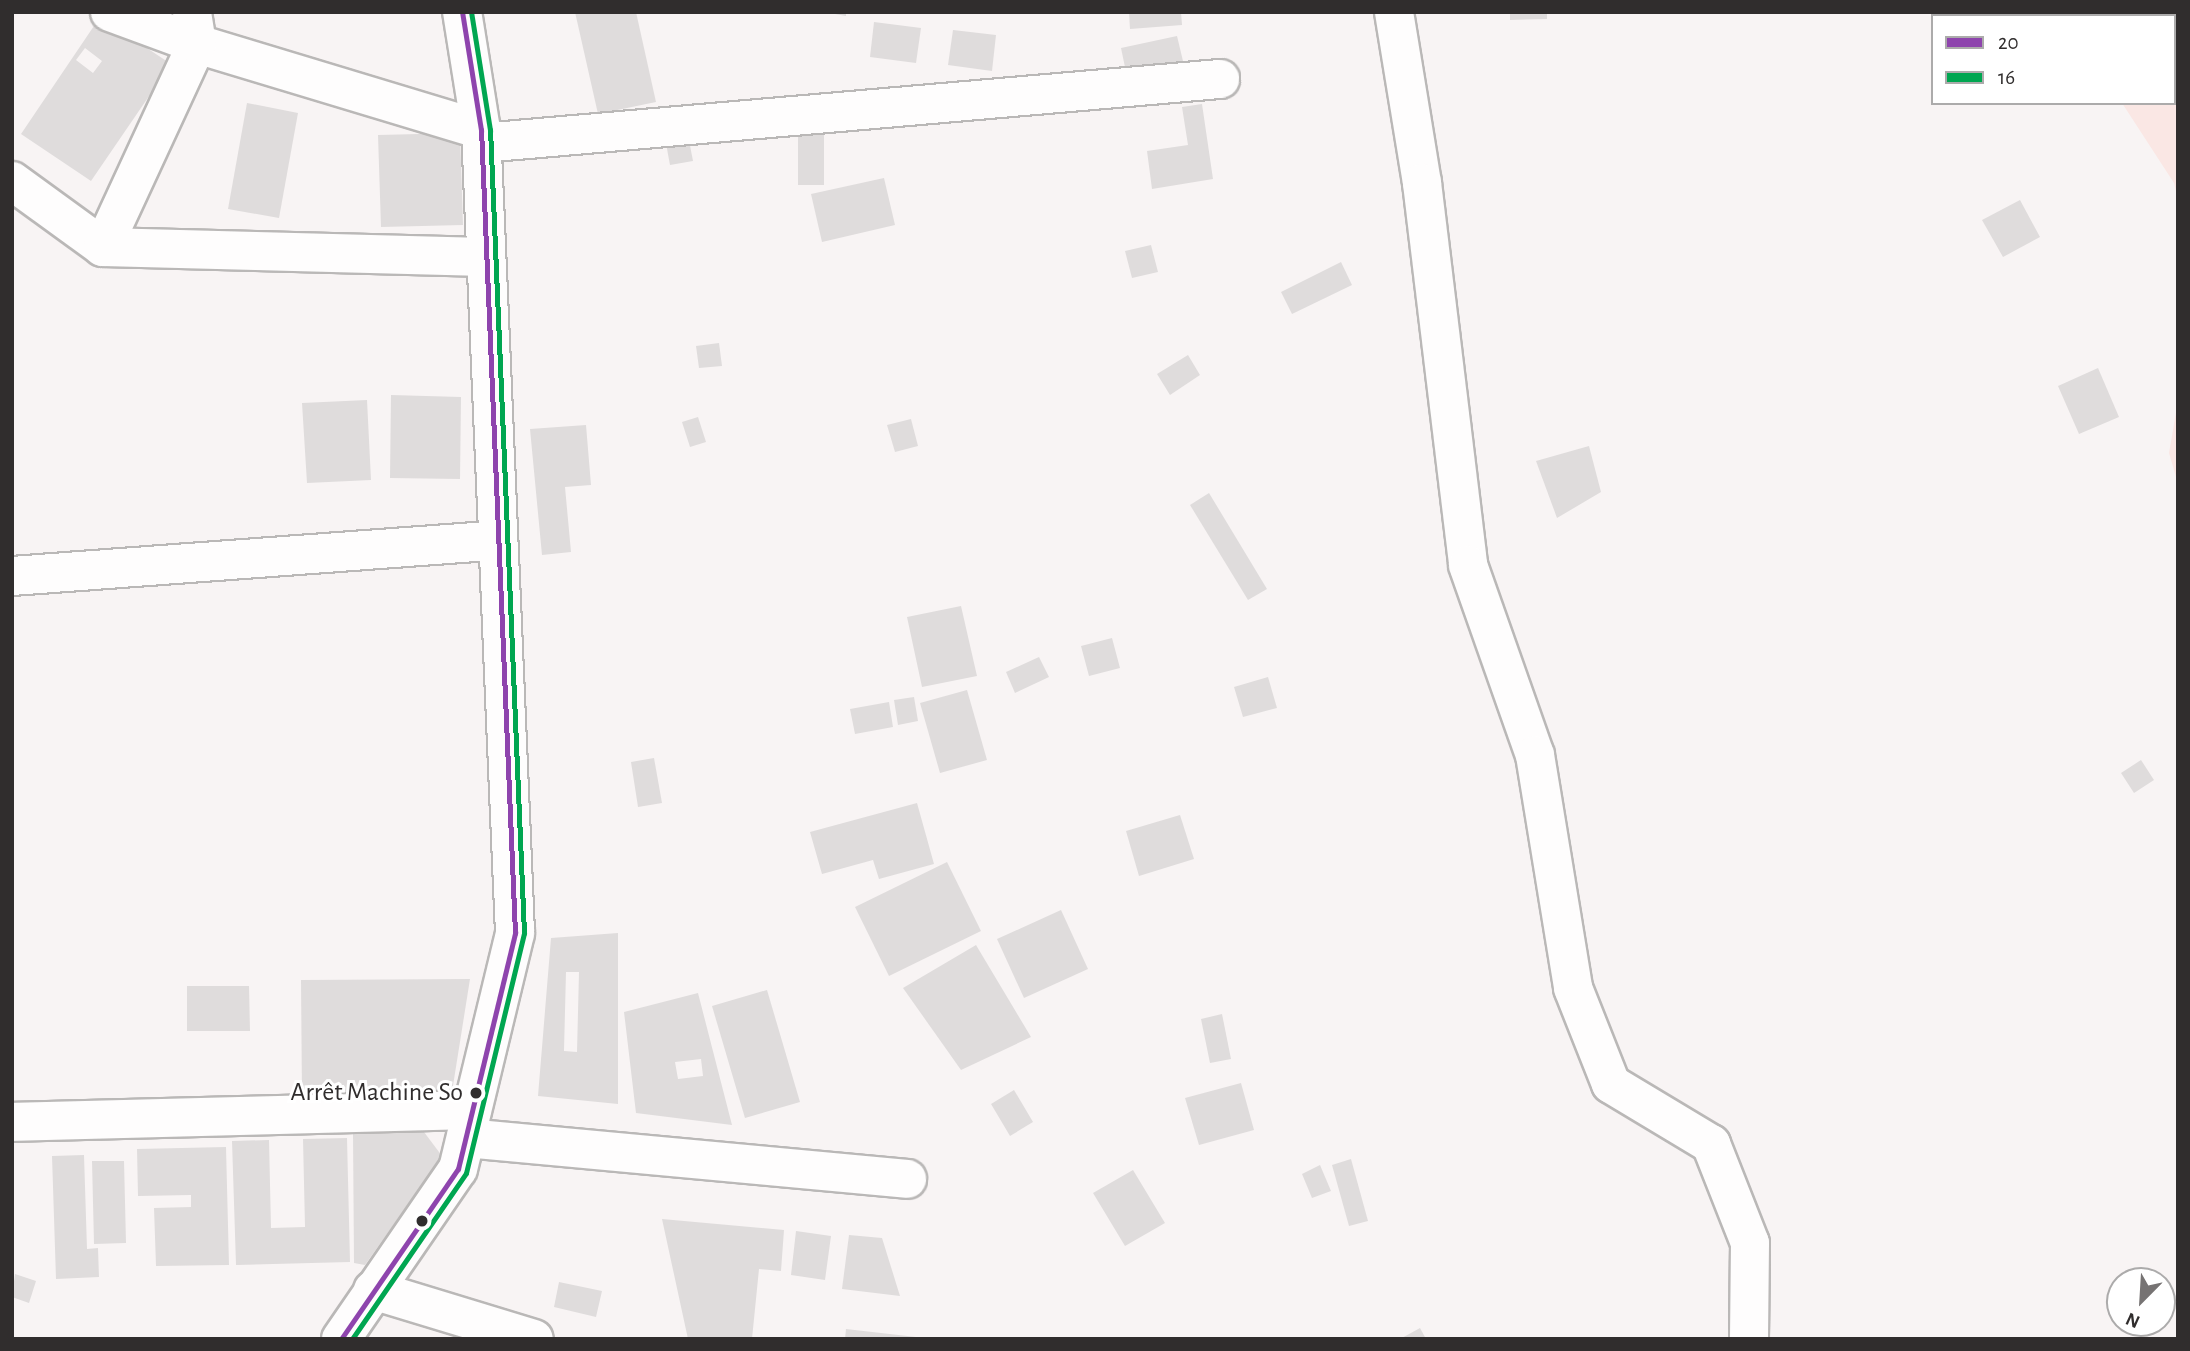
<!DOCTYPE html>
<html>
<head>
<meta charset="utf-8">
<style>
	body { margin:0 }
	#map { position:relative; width:2190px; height:1351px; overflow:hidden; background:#f8f4f4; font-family:"Alegreya Sans",sans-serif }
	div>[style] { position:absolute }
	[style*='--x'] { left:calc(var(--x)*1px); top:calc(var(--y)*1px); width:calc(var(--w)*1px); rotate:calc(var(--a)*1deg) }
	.green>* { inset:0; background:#fae7e4 }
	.building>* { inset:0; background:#dfdcdc }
	.roads { filter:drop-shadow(2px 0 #bab8b7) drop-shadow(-2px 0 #bab8b7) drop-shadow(0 2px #bab8b7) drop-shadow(0 -2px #bab8b7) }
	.minor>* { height:38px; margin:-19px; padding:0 19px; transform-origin:19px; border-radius:19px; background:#fefdfd }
	.bus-1>* { height:5px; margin:-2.5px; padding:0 2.5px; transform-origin:2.5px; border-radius:2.5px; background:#8e44ad }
	.bus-2>* { height:5px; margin:-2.5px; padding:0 2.5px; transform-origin:2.5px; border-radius:2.5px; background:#00a651 }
	.dots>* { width:19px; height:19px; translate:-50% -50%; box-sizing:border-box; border:4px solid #fff; border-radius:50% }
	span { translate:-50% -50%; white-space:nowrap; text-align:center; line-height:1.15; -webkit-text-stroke:6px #fff; paint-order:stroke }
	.bus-label { font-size:26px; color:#302d2d }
	.right { translate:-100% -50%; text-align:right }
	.frame { position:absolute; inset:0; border:14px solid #302d2d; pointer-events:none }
	.legend { position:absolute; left:1931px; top:14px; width:245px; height:91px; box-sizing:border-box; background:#fff; border:2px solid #acabab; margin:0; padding:9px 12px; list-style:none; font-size:21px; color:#302d2d }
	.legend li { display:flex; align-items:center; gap:14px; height:35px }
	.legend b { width:35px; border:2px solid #acabab }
	.north { position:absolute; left:2106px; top:1267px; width:70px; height:70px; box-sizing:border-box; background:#fff; border:2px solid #acabab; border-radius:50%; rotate:204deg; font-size:19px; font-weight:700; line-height:28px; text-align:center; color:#302d2d }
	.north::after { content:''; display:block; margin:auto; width:24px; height:32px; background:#767373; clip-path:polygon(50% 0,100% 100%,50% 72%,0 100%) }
</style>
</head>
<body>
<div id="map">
	<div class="green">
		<div style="clip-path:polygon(2062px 12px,2178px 12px,2178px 199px,2174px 183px,2122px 103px,2174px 103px,2174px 16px)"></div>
		<div style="clip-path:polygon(2178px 401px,2178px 484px,2169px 453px)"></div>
	</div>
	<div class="building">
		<div style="clip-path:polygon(575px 12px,636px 12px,656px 102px,598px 114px)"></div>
		<div style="clip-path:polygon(824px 12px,846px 12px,846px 16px)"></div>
		<div style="clip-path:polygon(1129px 12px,1181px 12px,1182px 25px,1130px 29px)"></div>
		<div style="clip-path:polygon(1510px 12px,1547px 12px,1547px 19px,1510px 20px)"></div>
		<div style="clip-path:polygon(evenodd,100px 17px,171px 64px,91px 181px,21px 134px,100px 17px,85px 48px,102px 61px,93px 73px,76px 60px,85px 48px)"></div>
		<div style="clip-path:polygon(874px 22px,921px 28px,916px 63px,870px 57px)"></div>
		<div style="clip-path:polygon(953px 30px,996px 35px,992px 71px,948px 65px)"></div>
		<div style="clip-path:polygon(1177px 36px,1183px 61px,1126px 72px,1121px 48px)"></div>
		<div style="clip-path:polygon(247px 103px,298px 113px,279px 218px,228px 209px)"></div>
		<div style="clip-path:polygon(1202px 104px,1213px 179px,1152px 189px,1147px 151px,1188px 145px,1182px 107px)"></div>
		<div style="clip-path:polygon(798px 131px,824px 131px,824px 185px,798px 185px)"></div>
		<div style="clip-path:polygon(460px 133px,463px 225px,381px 227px,378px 135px)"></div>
		<div style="clip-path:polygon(688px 135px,693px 161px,670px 165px,665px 138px)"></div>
		<div style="clip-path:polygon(884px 178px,895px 225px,822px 242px,811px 194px)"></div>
		<div style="clip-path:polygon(2020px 200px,2040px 237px,2003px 257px,1982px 220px)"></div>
		<div style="clip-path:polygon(1151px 245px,1158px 272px,1132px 278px,1125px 251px)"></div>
		<div style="clip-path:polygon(1341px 262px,1352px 285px,1292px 314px,1281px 292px)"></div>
		<div style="clip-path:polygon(719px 343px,722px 366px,699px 368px,696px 346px)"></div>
		<div style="clip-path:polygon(1188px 355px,1200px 375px,1170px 395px,1157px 374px)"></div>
		<div style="clip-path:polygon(2098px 368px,2119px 417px,2079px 434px,2058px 386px)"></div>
		<div style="clip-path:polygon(391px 395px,461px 397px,460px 479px,390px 478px)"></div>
		<div style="clip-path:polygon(367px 400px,371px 480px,307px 483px,302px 403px)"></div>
		<div style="clip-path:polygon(698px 417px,706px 442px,690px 447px,682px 422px)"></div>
		<div style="clip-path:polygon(911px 419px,918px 446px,895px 452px,887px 425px)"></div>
		<div style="clip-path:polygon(586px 425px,591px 485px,565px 487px,571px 552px,542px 555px,530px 429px)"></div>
		<div style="clip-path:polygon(1589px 446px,1601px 492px,1557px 518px,1536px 461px)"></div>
		<div style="clip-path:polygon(1209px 493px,1267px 589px,1248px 600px,1190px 505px)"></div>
		<div style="clip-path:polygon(961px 606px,977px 676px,922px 687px,907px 617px)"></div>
		<div style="clip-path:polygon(1112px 638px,1120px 668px,1089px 676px,1081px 646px)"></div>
		<div style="clip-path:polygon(1039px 657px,1049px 677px,1015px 693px,1006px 672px)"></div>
		<div style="clip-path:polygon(1268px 677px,1277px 708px,1243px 717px,1234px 687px)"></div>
		<div style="clip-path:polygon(967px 690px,987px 760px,940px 773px,920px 703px)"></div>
		<div style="clip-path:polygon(914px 697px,918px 721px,898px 725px,894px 700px)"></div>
		<div style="clip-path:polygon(889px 702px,893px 727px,855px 734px,850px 709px)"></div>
		<div style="clip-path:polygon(654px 758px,662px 803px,638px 807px,631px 762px)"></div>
		<div style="clip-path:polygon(2141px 760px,2154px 780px,2134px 793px,2121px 773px)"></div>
		<div style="clip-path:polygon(917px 803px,934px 864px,879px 879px,873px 860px,822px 874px,810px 832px)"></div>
		<div style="clip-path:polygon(1180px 815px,1194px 859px,1139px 876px,1126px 831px)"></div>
		<div style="clip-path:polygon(947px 862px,981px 931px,889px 976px,855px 907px)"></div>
		<div style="clip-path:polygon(1061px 910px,1088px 969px,1024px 998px,997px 939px)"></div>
		<div style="clip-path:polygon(evenodd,618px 933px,618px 1104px,538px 1096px,551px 938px,618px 933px,566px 972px,579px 972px,577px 1052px,564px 1051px,566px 972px)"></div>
		<div style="clip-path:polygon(976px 945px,1031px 1037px,961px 1070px,903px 988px)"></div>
		<div style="clip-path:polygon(470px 979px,452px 1092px,302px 1098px,301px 980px)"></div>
		<div style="clip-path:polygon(187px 986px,249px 986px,250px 1031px,187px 1031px)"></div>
		<div style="clip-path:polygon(767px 990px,800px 1102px,745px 1118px,712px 1006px)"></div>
		<div style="clip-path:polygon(evenodd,698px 993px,732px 1125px,636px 1113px,624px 1012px,698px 993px,701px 1059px,703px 1076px,678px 1079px,675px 1062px,701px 1059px)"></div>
		<div style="clip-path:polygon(1222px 1014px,1231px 1059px,1210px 1063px,1201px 1019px)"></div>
		<div style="clip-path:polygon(1241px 1083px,1254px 1130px,1199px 1145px,1185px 1098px)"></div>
		<div style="clip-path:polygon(1014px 1090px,1033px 1122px,1010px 1136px,991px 1104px)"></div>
		<div style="clip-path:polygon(424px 1132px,442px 1156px,365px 1265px,354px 1263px,353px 1134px)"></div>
		<div style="clip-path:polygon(347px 1138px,350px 1262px,236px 1265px,232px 1141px,269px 1140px,271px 1228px,305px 1227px,303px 1139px)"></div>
		<div style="clip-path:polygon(226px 1147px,229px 1265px,156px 1266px,154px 1208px,191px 1207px,191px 1195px,138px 1196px,137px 1149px)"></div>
		<div style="clip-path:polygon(84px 1155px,87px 1249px,98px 1248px,99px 1277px,56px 1279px,52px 1156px)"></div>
		<div style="clip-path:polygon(1351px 1159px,1368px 1221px,1349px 1226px,1332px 1165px)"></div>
		<div style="clip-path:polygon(92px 1161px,124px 1161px,126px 1243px,94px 1244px)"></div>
		<div style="clip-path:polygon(1320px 1165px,1331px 1191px,1312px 1198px,1302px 1174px)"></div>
		<div style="clip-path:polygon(1133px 1170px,1165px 1223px,1125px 1246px,1093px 1193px)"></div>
		<div style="clip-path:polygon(662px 1219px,784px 1230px,781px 1271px,759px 1269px,752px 1339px,688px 1339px)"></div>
		<div style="clip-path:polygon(796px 1231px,831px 1236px,825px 1280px,791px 1275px)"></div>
		<div style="clip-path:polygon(849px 1235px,882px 1238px,900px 1296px,842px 1289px)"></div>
		<div style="clip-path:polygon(15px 1274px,36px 1281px,29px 1303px,12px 1297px)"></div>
		<div style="clip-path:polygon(559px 1282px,602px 1291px,596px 1317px,554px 1307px)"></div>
		<div style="clip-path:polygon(1420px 1328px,1426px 1339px,1400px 1339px)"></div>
		<div style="clip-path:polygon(846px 1329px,916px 1337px,916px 1339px,845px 1339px)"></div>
	</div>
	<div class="roads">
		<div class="minor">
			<div style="--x:110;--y:12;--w:93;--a:20.2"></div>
			<div style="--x:197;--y:44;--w:297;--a:16.8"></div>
			<div style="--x:1394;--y:12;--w:173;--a:80.7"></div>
			<div style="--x:1422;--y:183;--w:385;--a:83.1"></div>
			<div style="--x:1468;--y:565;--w:201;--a:70.6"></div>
			<div style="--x:1535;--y:755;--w:236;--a:80.7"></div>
			<div style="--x:1573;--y:988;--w:103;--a:68.4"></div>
			<div style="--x:1611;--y:1084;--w:117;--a:31"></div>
			<div style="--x:1711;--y:1144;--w:106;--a:68.5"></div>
			<div style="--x:1750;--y:1243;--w:96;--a:90.6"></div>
			<div style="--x:482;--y:143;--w:741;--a:-4.96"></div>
			<div style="--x:12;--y:181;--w:112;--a:36"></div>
			<div style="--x:103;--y:247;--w:382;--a:1.5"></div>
			<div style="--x:103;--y:247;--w:224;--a:-65.2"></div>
			<div style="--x:197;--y:44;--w:32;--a:-99"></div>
			<div style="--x:12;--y:576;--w:487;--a:-4.2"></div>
			<div style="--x:12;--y:1122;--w:460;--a:-1.5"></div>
			<div style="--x:466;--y:1138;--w:443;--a:5.3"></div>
			<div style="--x:373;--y:1290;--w:168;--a:16.9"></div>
			<div style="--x:341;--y:1339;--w:206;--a:-55.5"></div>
			<div style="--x:458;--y:1169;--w:243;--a:-76.4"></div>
			<div style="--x:515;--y:933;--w:804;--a:-92.42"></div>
			<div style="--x:481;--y:130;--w:120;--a:-99.1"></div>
		</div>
	</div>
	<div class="bus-1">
		<div style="--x:341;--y:1339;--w:206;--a:-55.5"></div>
		<div style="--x:458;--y:1169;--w:243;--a:-76.4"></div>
		<div style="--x:515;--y:933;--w:804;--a:-92.42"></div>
		<div style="--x:481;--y:130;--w:120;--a:-99.1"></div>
	</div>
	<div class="bus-2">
		<div style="--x:352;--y:1339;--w:201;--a:-55.5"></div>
		<div style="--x:466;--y:1173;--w:247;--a:-76.4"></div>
		<div style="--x:524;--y:933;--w:804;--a:-92.42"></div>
		<div style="--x:490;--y:130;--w:120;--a:-99.1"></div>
	</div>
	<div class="dots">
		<div style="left:476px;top:1093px;background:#302d2d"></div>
		<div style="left:422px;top:1221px;background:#302d2d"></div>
	</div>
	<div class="bus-label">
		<span class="right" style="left:463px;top:1093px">Arrêt Machine So</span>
	</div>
	<div class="frame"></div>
	<ul class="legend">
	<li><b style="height:9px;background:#8e44ad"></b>20</li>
	<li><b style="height:9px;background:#00a651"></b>16</li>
	</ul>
	<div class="north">N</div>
</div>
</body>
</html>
